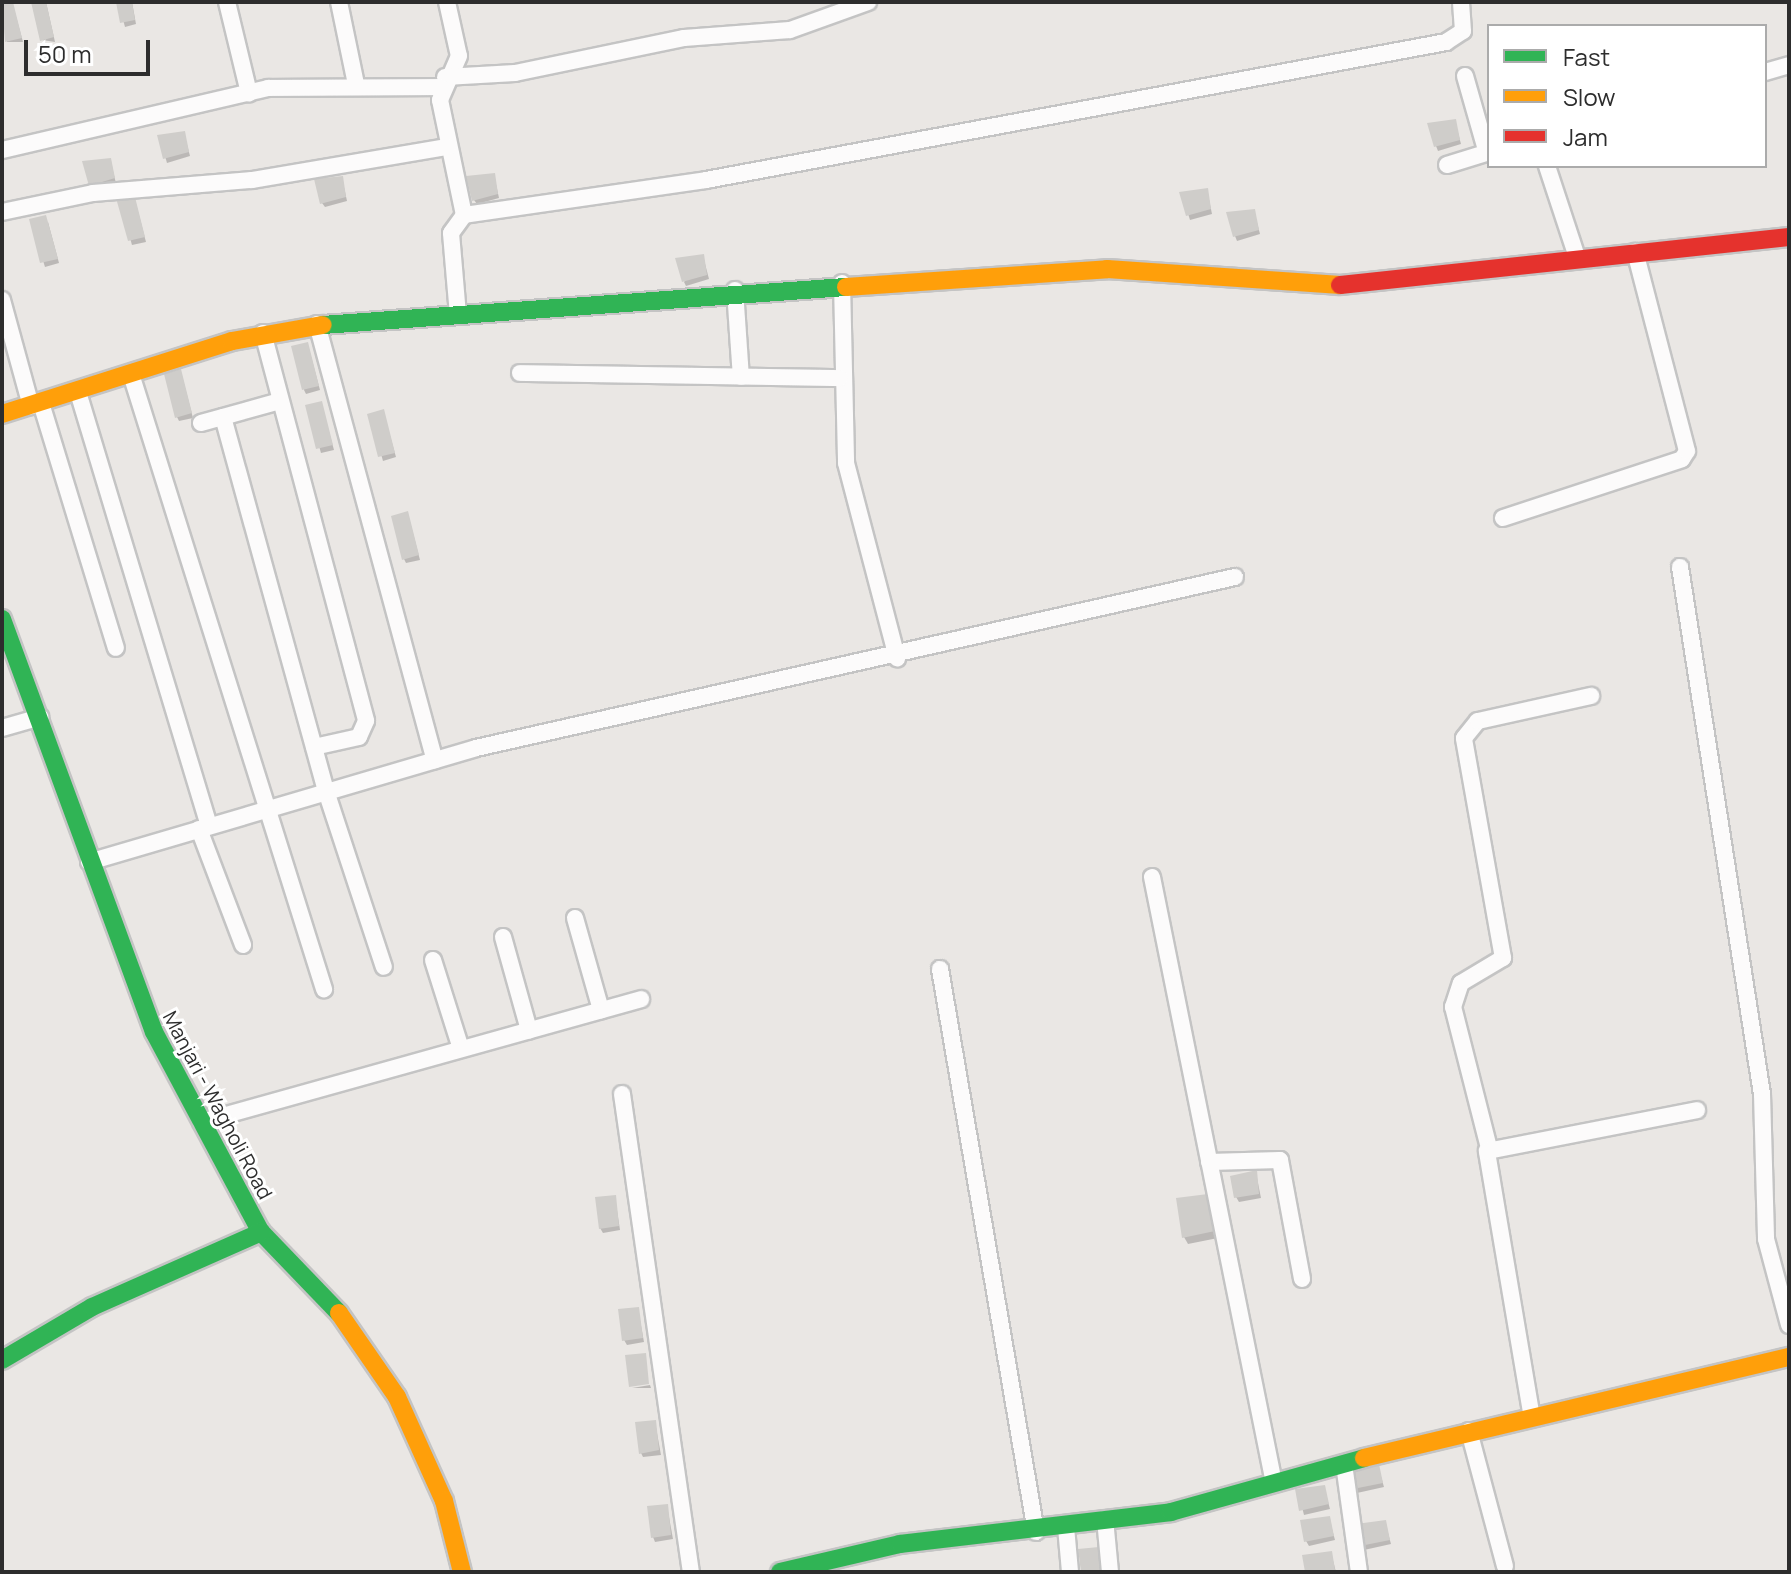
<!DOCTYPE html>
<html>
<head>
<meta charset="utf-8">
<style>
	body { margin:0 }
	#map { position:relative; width:1791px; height:1574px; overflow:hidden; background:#eae7e4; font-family:Manrope,sans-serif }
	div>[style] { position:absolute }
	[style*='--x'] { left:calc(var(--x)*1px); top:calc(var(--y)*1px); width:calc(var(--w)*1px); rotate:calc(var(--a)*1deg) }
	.shadow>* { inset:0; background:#0003 }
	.building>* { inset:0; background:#cfcdca }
	.roads { filter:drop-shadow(2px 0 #c4c4c4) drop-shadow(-2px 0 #c4c4c4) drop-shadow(0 2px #c4c4c4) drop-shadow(0 -2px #c4c4c4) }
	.street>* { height:16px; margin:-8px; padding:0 8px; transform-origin:8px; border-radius:8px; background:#fcfbfb }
	.fast>* { height:18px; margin:-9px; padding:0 9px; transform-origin:9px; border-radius:9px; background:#30b455 }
	.slow>* { height:18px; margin:-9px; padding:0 9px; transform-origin:9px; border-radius:9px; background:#ff9f0a }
	.jam>* { height:18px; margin:-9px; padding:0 9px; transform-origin:9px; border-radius:9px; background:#e5322d }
	span { translate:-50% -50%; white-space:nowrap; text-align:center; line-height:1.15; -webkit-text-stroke:6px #fff; paint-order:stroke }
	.street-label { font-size:20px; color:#2d2d2d }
	.frame { position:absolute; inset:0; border:4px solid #2d2d2d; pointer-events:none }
	.legend { position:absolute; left:1487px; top:24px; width:280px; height:144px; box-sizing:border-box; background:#fff; border:2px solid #ababab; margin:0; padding:10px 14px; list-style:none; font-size:24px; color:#2d2d2d }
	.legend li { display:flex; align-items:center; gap:16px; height:40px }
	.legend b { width:40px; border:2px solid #ababab }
	.scale { position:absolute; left:24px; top:40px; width:126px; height:36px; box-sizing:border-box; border:4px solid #2d2d2d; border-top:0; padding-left:10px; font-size:24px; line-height:28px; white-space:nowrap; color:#2d2d2d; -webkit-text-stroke:6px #fff; paint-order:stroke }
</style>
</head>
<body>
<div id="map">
	<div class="shadow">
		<div style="clip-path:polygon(2px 2px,12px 2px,23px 42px,7px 42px)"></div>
		<div style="clip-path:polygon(33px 2px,46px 2px,55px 42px,42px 40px)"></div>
		<div style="clip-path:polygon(118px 2px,132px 2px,136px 24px,125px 27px)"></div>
		<div style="clip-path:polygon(1455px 121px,1461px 144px,1438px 151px,1436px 146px)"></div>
		<div style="clip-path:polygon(184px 133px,190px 156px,167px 163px,159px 136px)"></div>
		<div style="clip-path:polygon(110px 160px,116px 183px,93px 189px,90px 185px)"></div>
		<div style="clip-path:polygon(494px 175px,499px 198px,477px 204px,474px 200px)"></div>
		<div style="clip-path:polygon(342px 178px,347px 201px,325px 207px,322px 203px)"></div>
		<div style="clip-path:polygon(1207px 190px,1212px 214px,1190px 220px,1182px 194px)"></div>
		<div style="clip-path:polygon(119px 199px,135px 200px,146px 242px,132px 245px)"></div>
		<div style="clip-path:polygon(1254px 211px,1260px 234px,1237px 241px,1235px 236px)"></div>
		<div style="clip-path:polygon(31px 221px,48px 222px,59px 263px,45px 267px)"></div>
		<div style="clip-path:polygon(703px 256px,709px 279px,686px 286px,684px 282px)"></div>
		<div style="clip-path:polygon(309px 349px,320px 390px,306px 394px,304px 390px)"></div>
		<div style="clip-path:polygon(182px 376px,193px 418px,179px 421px,177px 417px)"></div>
		<div style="clip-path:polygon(321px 403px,334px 450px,321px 453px,308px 407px)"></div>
		<div style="clip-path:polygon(383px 411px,396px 457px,383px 461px,370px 415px)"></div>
		<div style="clip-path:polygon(409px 518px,420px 560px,406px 563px,404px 559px)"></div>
		<div style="clip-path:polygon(1256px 1173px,1261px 1198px,1239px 1202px,1236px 1197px)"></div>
		<div style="clip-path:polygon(1207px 1196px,1218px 1238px,1188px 1244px,1184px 1237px)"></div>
		<div style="clip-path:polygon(615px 1197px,620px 1230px,603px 1233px,600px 1228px)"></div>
		<div style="clip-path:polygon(638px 1309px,644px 1342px,627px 1345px,624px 1340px)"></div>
		<div style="clip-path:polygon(650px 1385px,651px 1388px,632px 1388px)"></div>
		<div style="clip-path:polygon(655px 1422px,661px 1455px,643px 1457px,641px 1453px)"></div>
		<div style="clip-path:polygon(1378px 1466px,1384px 1487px,1357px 1493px,1355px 1489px)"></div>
		<div style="clip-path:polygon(1324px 1487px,1330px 1509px,1304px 1515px,1298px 1491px)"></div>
		<div style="clip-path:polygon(667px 1506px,673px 1539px,655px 1542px,653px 1537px)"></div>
		<div style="clip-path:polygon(1329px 1518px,1335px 1540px,1309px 1546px,1306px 1541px)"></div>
		<div style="clip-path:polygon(1385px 1522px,1391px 1544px,1364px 1550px,1362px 1545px)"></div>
		<div style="clip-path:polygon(1331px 1553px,1336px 1572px,1307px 1572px,1304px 1557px)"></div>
	</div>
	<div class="building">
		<div style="clip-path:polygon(2px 2px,13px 2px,22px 38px,5px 42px)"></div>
		<div style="clip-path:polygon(31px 2px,46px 2px,54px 37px,40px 41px)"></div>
		<div style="clip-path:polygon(116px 2px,132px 2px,135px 20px,120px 23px)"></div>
		<div style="clip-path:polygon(1456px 119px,1460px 140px,1434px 147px,1427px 123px)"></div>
		<div style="clip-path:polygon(185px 131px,189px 152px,163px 159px,157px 135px)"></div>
		<div style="clip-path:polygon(111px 158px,115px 178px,89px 186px,82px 161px)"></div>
		<div style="clip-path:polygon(495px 173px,498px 194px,472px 201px,466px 176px)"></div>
		<div style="clip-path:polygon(343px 176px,346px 197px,320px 204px,314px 179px)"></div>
		<div style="clip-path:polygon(1208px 188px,1211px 209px,1186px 216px,1179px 192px)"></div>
		<div style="clip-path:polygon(134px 193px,145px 237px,128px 241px,116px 198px)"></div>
		<div style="clip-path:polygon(1255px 209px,1259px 230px,1233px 237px,1226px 212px)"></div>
		<div style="clip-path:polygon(46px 215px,58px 259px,40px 263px,29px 219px)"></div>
		<div style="clip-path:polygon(704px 254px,707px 275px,682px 282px,675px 258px)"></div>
		<div style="clip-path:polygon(308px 342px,319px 386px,302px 390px,291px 346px)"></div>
		<div style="clip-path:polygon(181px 369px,192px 413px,175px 418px,164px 374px)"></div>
		<div style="clip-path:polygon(322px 401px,333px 445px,316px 449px,305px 405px)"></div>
		<div style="clip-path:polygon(384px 409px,395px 453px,378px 457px,367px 414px)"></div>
		<div style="clip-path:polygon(408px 511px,419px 555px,402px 560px,391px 516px)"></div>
		<div style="clip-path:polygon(1257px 1170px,1259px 1194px,1234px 1198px,1230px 1176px)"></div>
		<div style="clip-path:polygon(1208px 1194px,1215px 1231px,1182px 1238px,1176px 1198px)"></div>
		<div style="clip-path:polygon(616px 1195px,619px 1226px,599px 1229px,595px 1197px)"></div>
		<div style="clip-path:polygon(639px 1307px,643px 1338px,622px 1341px,618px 1309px)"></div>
		<div style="clip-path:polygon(646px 1353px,649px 1384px,629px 1387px,625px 1355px)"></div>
		<div style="clip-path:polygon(656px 1420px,659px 1450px,639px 1454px,635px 1422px)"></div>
		<div style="clip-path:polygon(1379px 1464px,1383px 1483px,1353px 1489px,1349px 1468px)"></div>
		<div style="clip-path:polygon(1325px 1485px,1329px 1504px,1299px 1511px,1295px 1489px)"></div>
		<div style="clip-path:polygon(668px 1504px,671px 1535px,651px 1538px,647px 1506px)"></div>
		<div style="clip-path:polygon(1330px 1516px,1334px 1536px,1304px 1542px,1300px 1520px)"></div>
		<div style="clip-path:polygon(1386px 1520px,1390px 1540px,1360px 1546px,1356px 1524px)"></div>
		<div style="clip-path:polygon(1099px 1547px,1102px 1572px,1081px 1572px,1078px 1549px)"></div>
		<div style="clip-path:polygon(1332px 1551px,1335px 1570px,1305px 1572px,1302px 1555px)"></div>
	</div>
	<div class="roads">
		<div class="street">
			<div style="--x:227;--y:2;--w:94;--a:76.4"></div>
			<div style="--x:339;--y:2;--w:84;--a:78.3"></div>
			<div style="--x:447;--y:2;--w:55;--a:77.5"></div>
			<div style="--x:459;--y:56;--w:48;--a:113.4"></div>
			<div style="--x:440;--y:100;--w:117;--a:78.2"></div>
			<div style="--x:1765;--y:72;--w:25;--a:-16"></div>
			<div style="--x:1465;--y:76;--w:80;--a:74.1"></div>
			<div style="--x:445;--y:77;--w:70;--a:-3.3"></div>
			<div style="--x:515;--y:73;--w:173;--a:-11.7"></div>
			<div style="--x:684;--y:38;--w:106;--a:-4.3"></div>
			<div style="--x:790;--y:30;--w:83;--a:-19.7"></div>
			<div style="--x:2;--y:150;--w:273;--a:-13.1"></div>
			<div style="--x:268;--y:88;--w:173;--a:-0.3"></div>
			<div style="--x:1447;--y:165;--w:44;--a:-17.2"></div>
			<div style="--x:1547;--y:166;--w:96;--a:71.8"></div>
			<div style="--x:2;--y:212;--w:93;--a:-11.8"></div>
			<div style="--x:93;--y:193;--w:160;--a:-4.7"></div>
			<div style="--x:252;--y:180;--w:199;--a:-9.6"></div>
			<div style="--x:842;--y:283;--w:180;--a:88.7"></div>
			<div style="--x:846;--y:463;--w:202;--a:75.3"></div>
			<div style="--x:735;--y:290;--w:87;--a:86.1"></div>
			<div style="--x:2;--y:300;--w:110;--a:74.7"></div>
			<div style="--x:458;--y:315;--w:82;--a:-94.9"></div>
			<div style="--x:451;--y:233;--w:22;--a:-54"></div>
			<div style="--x:464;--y:215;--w:245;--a:-8.2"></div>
			<div style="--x:706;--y:180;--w:753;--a:-10.56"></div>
			<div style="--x:1446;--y:42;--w:20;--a:-33"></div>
			<div style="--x:1463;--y:31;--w:29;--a:-94"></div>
			<div style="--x:317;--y:324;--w:452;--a:74.9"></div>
			<div style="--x:263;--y:333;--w:401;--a:75.1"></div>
			<div style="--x:366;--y:721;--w:17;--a:114"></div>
			<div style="--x:359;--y:737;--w:46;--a:167.5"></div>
			<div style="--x:520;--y:373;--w:320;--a:0.9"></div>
			<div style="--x:131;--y:374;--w:645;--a:72.58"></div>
			<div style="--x:78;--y:392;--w:453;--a:73.2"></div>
			<div style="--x:41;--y:403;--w:256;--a:73"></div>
			<div style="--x:223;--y:417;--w:388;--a:74.6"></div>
			<div style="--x:326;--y:791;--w:185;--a:71.8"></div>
			<div style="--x:201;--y:423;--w:82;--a:-15.6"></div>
			<div style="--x:1503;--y:518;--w:188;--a:-18.2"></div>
			<div style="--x:1682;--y:459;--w:9;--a:-58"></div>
			<div style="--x:1687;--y:451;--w:206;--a:-104.6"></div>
			<div style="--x:1680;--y:567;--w:533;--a:81.16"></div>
			<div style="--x:1762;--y:1094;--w:145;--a:88.4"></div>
			<div style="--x:1766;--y:1239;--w:89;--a:75"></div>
			<div style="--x:2;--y:728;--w:40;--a:-16"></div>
			<div style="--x:199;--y:829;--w:124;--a:69.2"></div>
			<div style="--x:89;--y:862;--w:403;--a:-16.4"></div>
			<div style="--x:476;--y:748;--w:778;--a:-12.7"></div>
			<div style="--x:1152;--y:877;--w:618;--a:78.62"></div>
			<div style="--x:575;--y:918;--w:96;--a:74.2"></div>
			<div style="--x:503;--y:937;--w:97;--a:74.4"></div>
			<div style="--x:433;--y:960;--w:93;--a:72.5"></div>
			<div style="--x:940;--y:969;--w:571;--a:80.32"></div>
			<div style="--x:622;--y:1094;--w:483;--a:81.8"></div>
			<div style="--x:201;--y:1122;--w:457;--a:-15.6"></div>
			<div style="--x:1489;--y:1148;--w:146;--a:-104.3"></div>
			<div style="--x:1453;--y:1007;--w:25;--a:-72"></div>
			<div style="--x:1461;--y:983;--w:49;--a:-30.8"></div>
			<div style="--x:1503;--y:958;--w:223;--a:-100.1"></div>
			<div style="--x:1464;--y:738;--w:22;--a:-51"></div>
			<div style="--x:1478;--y:721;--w:116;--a:-12.5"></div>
			<div style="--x:1209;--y:1162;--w:71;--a:-1.6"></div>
			<div style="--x:1280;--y:1160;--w:121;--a:79.5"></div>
			<div style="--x:1532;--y:1418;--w:271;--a:-99.6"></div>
			<div style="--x:1487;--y:1151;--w:214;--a:-11"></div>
			<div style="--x:1469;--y:1431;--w:140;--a:75.1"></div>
			<div style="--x:1344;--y:1464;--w:109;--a:82.1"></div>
			<div style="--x:1105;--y:1519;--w:53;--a:84.6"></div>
			<div style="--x:1066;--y:1527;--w:45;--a:84.9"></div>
		</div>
		<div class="fast">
			<div style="--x:323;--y:325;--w:524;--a:-4.16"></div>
			<div style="--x:2;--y:619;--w:440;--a:69.8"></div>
			<div style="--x:154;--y:1032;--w:227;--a:61.9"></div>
			<div style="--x:261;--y:1232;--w:112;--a:46.1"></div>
			<div style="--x:2;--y:1360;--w:104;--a:-30.5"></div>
			<div style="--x:92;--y:1307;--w:185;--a:-23.9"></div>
			<div style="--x:780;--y:1572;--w:123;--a:-13.1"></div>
			<div style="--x:900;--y:1544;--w:273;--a:-6.7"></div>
			<div style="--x:1171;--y:1512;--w:200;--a:-15.6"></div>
		</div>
		<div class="slow">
			<div style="--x:846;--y:287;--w:262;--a:-3.9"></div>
			<div style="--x:1107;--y:269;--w:234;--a:3.9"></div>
			<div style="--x:2;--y:414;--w:241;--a:-17.6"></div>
			<div style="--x:232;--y:341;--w:92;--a:-10"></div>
			<div style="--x:339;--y:1313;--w:102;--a:55.4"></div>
			<div style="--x:397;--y:1397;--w:114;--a:65.7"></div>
			<div style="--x:444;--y:1501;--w:73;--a:75.8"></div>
			<div style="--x:1364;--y:1458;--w:437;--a:-13.4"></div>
		</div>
		<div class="jam">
			<div style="--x:1340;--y:285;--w:452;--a:-6.1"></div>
		</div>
	</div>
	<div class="street-label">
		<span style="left:218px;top:1105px;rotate:62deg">Manjari - Wagholi Road</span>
	</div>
	<div class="frame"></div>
	<ul class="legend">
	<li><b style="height:10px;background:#30b455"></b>Fast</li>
	<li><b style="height:10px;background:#ff9f0a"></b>Slow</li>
	<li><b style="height:10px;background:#e5322d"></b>Jam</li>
	</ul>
	<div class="scale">50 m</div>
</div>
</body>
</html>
